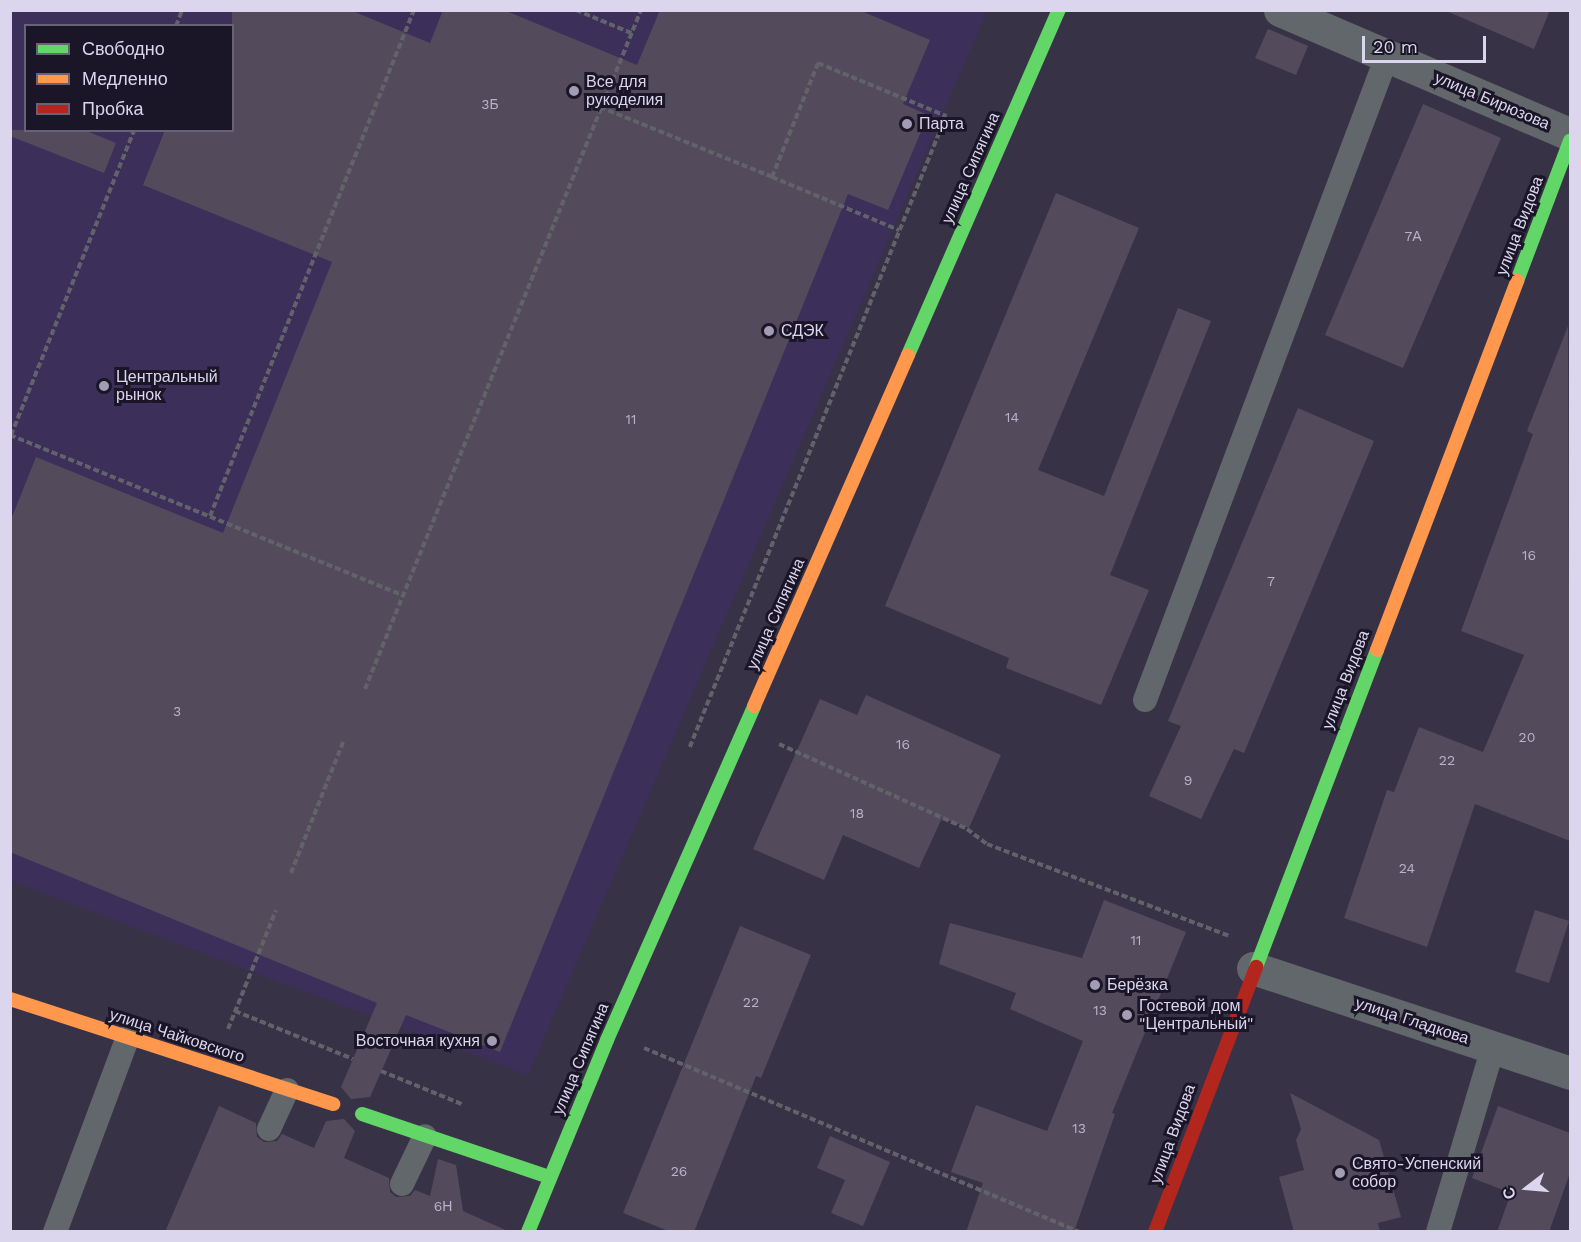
<!DOCTYPE html>
<html>
<head>
<meta charset="utf-8">
<style>
	body { margin:0 }
	#map { position:relative; width:1581px; height:1242px; overflow:hidden; background:#383247; font-family:"Work Sans",sans-serif }
	div>[style] { position:absolute }
	[style*='--x'] { left:calc(var(--x)*1px); top:calc(var(--y)*1px); width:calc(var(--w)*1px); rotate:calc(var(--a)*1deg) }
	.built>* { inset:0; background:#3c2f5a }
	.building>* { inset:0; background:#534b5c }
	.path>* { height:4px; margin-top:-2px; transform-origin:0; background:repeating-linear-gradient(90deg,#62636a 0 6px,transparent 0 9px) }
	.lane>* { height:24px; margin:-12px; padding:0 12px; transform-origin:12px; border-radius:12px; background:#62676b }
	.street>* { height:33px; margin:-16.5px; padding:0 16.5px; transform-origin:16.5px; border-radius:16.5px; background:#62676b }
	.fast>* { height:14px; margin:-7px; padding:0 7px; transform-origin:7px; border-radius:7px; background:#63d668 }
	.slow>* { height:14px; margin:-7px; padding:0 7px; transform-origin:7px; border-radius:7px; background:#ff974d }
	.jam>* { height:14px; margin:-7px; padding:0 7px; transform-origin:7px; border-radius:7px; background:#b3261e }
	.dots>* { width:16px; height:16px; translate:-50% -50%; box-sizing:border-box; border:3px solid #1b1627; border-radius:50% }
	span { translate:-50% -50%; white-space:nowrap; text-align:center; line-height:1.15; -webkit-text-stroke:6px #1b1627; paint-order:stroke }
	.number-label { font-size:14px; color:#b9b2ca }
	.number-label span { -webkit-text-stroke-width:0 }
	.poi-label { font-size:16px; color:#dbd5ee }
	.left { translate:0 -50%; text-align:left }
	.right { translate:-100% -50%; text-align:right }
	.street-label { font-size:16px; color:#dbd5ee }
	.frame { position:absolute; inset:0; border:12px solid #dbd5ee; pointer-events:none }
	.legend { position:absolute; left:24px; top:24px; width:210px; height:108px; box-sizing:border-box; background:#1b1627; border:2px solid #686277; margin:0; padding:8px 10px; list-style:none; font-size:18px; color:#dbd5ee }
	.legend li { display:flex; align-items:center; gap:12px; height:30px }
	.legend b { width:30px; border:2px solid #686277 }
	.north { position:absolute; left:1497px; top:1158px; width:60px; height:60px; -webkit-text-stroke:4px #1b1627; paint-order:stroke; rotate:254deg; font-size:16px; font-weight:700; line-height:24px; text-align:center; color:#dbd5ee }
	.north::after { content:''; display:block; margin:auto; width:21px; height:27px; background:#dbd5ee; clip-path:polygon(50% 0,100% 100%,50% 72%,0 100%) }
	.scale { position:absolute; left:1362px; top:36px; width:124px; height:27px; box-sizing:border-box; border:3px solid #dbd5ee; border-top:0; padding-left:8px; font-size:18px; line-height:21px; white-space:nowrap; color:#dbd5ee; -webkit-text-stroke:4px #1b1627; paint-order:stroke }
</style>
</head>
<body>
<div id="map">
	<div class="built">
		<div style="clip-path:polygon(evenodd,10px 11px,987px 11px,528px 1075px,11px 881px,10px 11px,26px 26px,232px 26px,232px 130px,26px 130px,26px 26px)"></div>
	</div>
	<div class="building">
		<div style="clip-path:polygon(232px 10px,350px 10px,430px 43px,443px 10px,504px 10px,637px 65px,660px 10px,859px 10px,930px 40px,903px 104px,928px 115px,888px 210px,848px 194px,500px 1052px,406px 1015px,370px 1097px,351px 1099px,341px 1087px,377px 1003px,10px 852px,10px 522px,36px 457px,223px 533px,332px 262px,143px 185px,165px 130px,232px 130px)"></div>
		<div style="clip-path:polygon(1444px 10px,1550px 10px,1534px 49px)"></div>
		<div style="clip-path:polygon(1268px 29px,1308px 46px,1296px 75px,1255px 58px)"></div>
		<div style="clip-path:polygon(1423px 104px,1501px 138px,1403px 368px,1325px 335px)"></div>
		<div style="clip-path:polygon(10px 130px,84px 130px,116px 143px,104px 173px,10px 136px)"></div>
		<div style="clip-path:polygon(1056px 193px,1139px 228px,1038px 470px,1104px 496px,1178px 308px,1211px 321px,1110px 575px,1149px 590px,1101px 705px,1006px 668px,1009px 658px,885px 606px)"></div>
		<div style="clip-path:polygon(1568px 326px,1570px 841px,1475px 804px,1427px 947px,1344px 918px,1387px 790px,1394px 792px,1419px 727px,1483px 752px,1524px 655px,1461px 631px,1533px 434px,1527px 431px)"></div>
		<div style="clip-path:polygon(1298px 408px,1374px 441px,1244px 753px,1234px 749px,1201px 819px,1149px 796px,1181px 726px,1168px 721px)"></div>
		<div style="clip-path:polygon(866px 695px,1001px 755px,969px 828px,942px 818px,919px 868px,843px 835px,824px 880px,753px 849px,820px 699px,857px 715px)"></div>
		<div style="clip-path:polygon(1104px 900px,1186px 932px,1112px 1113px,1115px 1114px,1074px 1232px,966px 1232px,983px 1183px,951px 1172px,976px 1105px,1047px 1131px,1083px 1041px,1010px 1009px,1016px 993px,939px 964px,950px 923px,1082px 958px)"></div>
		<div style="clip-path:polygon(1535px 910px,1569px 921px,1549px 983px,1515px 972px)"></div>
		<div style="clip-path:polygon(740px 926px,811px 955px,761px 1078px,756px 1076px,694px 1232px,671px 1232px,623px 1213px)"></div>
		<div style="clip-path:polygon(1290px 1093px,1379px 1140px,1401px 1217px,1378px 1223px,1380px 1232px,1294px 1232px,1279px 1177px,1304px 1170px,1296px 1140px,1301px 1129px)"></div>
		<div style="clip-path:polygon(219px 1106px,256px 1123px,257px 1137px,264px 1142px,277px 1141px,282px 1134px,314px 1148px,326px 1121px,344px 1119px,355px 1131px,344px 1158px,389px 1178px,390px 1192px,396px 1197px,410px 1196px,415px 1190px,430px 1196px,438px 1159px,456px 1165px,463px 1211px,510px 1232px,165px 1232px)"></div>
		<div style="clip-path:polygon(1498px 1106px,1570px 1133px,1570px 1173px,1549px 1232px,1497px 1232px,1511px 1193px,1472px 1178px)"></div>
		<div style="clip-path:polygon(830px 1136px,890px 1162px,863px 1226px,831px 1213px,845px 1180px,817px 1168px)"></div>
	</div>
	<div class="path">
		<div style="--x:576;--y:10;--w:60;--a:22.7"></div>
		<div style="--x:176;--y:26;--w:17;--a:-69"></div>
		<div style="--x:600;--y:107;--w:186;--a:22.1"></div>
		<div style="--x:772;--y:177;--w:123;--a:-68"></div>
		<div style="--x:818;--y:63;--w:139;--a:22.5"></div>
		<div style="--x:946;--y:116;--w:683;--a:112.1"></div>
		<div style="--x:772;--y:177;--w:138;--a:22.7"></div>
		<div style="--x:10;--y:435;--w:424;--a:22.2"></div>
		<div style="--x:11;--y:435;--w:329;--a:-68"></div>
		<div style="--x:210;--y:516;--w:546;--a:-68.04"></div>
		<div style="--x:365;--y:689;--w:733;--a:-67.88"></div>
		<div style="--x:779;--y:744;--w:206;--a:24.3"></div>
		<div style="--x:967;--y:829;--w:25;--a:37"></div>
		<div style="--x:987;--y:844;--w:259;--a:20.8"></div>
		<div style="--x:291;--y:873;--w:141;--a:-68.3"></div>
		<div style="--x:235;--y:1011;--w:127;--a:22.1"></div>
		<div style="--x:228;--y:1029;--w:128;--a:-68"></div>
		<div style="--x:644;--y:1048;--w:473;--a:22.9"></div>
		<div style="--x:381;--y:1071;--w:90;--a:22.3"></div>
	</div>
	<div class="lane">
		<div style="--x:1145;--y:700;--w:688;--a:-69.4"></div>
		<div style="--x:269;--y:1129;--w:43;--a:-65.2"></div>
		<div style="--x:402;--y:1184;--w:53;--a:-64.4"></div>
		<div style="--x:55;--y:1232;--w:208;--a:-69.5"></div>
		<div style="--x:1438;--y:1232;--w:192;--a:-73.4"></div>
	</div>
	<div class="street">
		<div style="--x:1280;--y:10;--w:315;--a:23.2"></div>
		<div style="--x:1253;--y:968;--w:334;--a:18.3"></div>
	</div>
	<div class="fast">
		<div style="--x:1517;--y:281;--w:150;--a:-69.3"></div>
		<div style="--x:908;--y:355;--w:377;--a:-66.4"></div>
		<div style="--x:1256;--y:967;--w:339;--a:-69.1"></div>
		<div style="--x:362;--y:1114;--w:197;--a:18.6"></div>
		<div style="--x:528;--y:1232;--w:208;--a:-67.6"></div>
		<div style="--x:607;--y:1040;--w:365;--a:-66.2"></div>
	</div>
	<div class="slow">
		<div style="--x:1377;--y:650;--w:395;--a:-69.2"></div>
		<div style="--x:754;--y:706;--w:383;--a:-66.3"></div>
		<div style="--x:10;--y:999;--w:340;--a:18"></div>
	</div>
	<div class="jam">
		<div style="--x:1155;--y:1232;--w:284;--a:-69.1"></div>
	</div>
	<div class="dots">
		<div style="left:574px;top:91px;background:#a29cb4"></div>
		<div style="left:907px;top:124px;background:#a29cb4"></div>
		<div style="left:769px;top:331px;background:#a29cb4"></div>
		<div style="left:104px;top:386px;background:#a29cb4"></div>
		<div style="left:1095px;top:985px;background:#a29cb4"></div>
		<div style="left:1127px;top:1015px;background:#a29cb4"></div>
		<div style="left:492px;top:1041px;background:#a29cb4"></div>
		<div style="left:1340px;top:1173px;background:#a29cb4"></div>
	</div>
	<div class="number-label">
		<span style="left:490px;top:104px">3Б</span>
		<span style="left:1413px;top:236px">7А</span>
		<span style="left:1012px;top:417px">14</span>
		<span style="left:631px;top:419px">11</span>
		<span style="left:1529px;top:555px">16</span>
		<span style="left:1271px;top:581px">7</span>
		<span style="left:177px;top:711px">3</span>
		<span style="left:1527px;top:737px">20</span>
		<span style="left:903px;top:744px">16</span>
		<span style="left:1447px;top:760px">22</span>
		<span style="left:1188px;top:780px">9</span>
		<span style="left:857px;top:813px">18</span>
		<span style="left:1407px;top:868px">24</span>
		<span style="left:1136px;top:940px">11</span>
		<span style="left:751px;top:1002px">22</span>
		<span style="left:1100px;top:1010px">13</span>
		<span style="left:1079px;top:1128px">13</span>
		<span style="left:679px;top:1171px">26</span>
		<span style="left:443px;top:1206px">6Н</span>
	</div>
	<div class="poi-label">
		<span class="left" style="left:586px;top:91px">Все для<br>рукоделия</span>
		<span class="left" style="left:919px;top:124px">Парта</span>
		<span class="left" style="left:781px;top:331px">СДЭК</span>
		<span class="left" style="left:116px;top:386px">Центральный<br>рынок</span>
		<span class="left" style="left:1107px;top:985px">Берёзка</span>
		<span class="left" style="left:1139px;top:1015px">Гостевой дом<br>"Центральный"</span>
		<span class="right" style="left:480px;top:1041px">Восточная кухня</span>
		<span class="left" style="left:1352px;top:1173px">Свято-Успенский<br>собор</span>
	</div>
	<div class="street-label">
		<span style="left:1492px;top:101px;rotate:23deg">улица Бирюзова</span>
		<span style="left:971px;top:168px;rotate:-66deg">улица Сипягина</span>
		<span style="left:1520px;top:226px;rotate:-69deg">улица Видова</span>
		<span style="left:776px;top:614px;rotate:-66deg">улица Сипягина</span>
		<span style="left:1346px;top:680px;rotate:-69deg">улица Видова</span>
		<span style="left:1412px;top:1021px;rotate:18deg">улица Гладкова</span>
		<span style="left:177px;top:1036px;rotate:18deg">улица Чайковского</span>
		<span style="left:581px;top:1059px;rotate:-67deg">улица Сипягина</span>
		<span style="left:1173px;top:1134px;rotate:-70deg">улица Видова</span>
	</div>
	<div class="frame"></div>
	<ul class="legend">
	<li><b style="height:8px;background:#63d668"></b>Свободно</li>
	<li><b style="height:8px;background:#ff974d"></b>Медленно</li>
	<li><b style="height:8px;background:#b3261e"></b>Пробка</li>
	</ul>
	<div class="north">С</div>
	<div class="scale">20 m</div>
</div>
</body>
</html>
